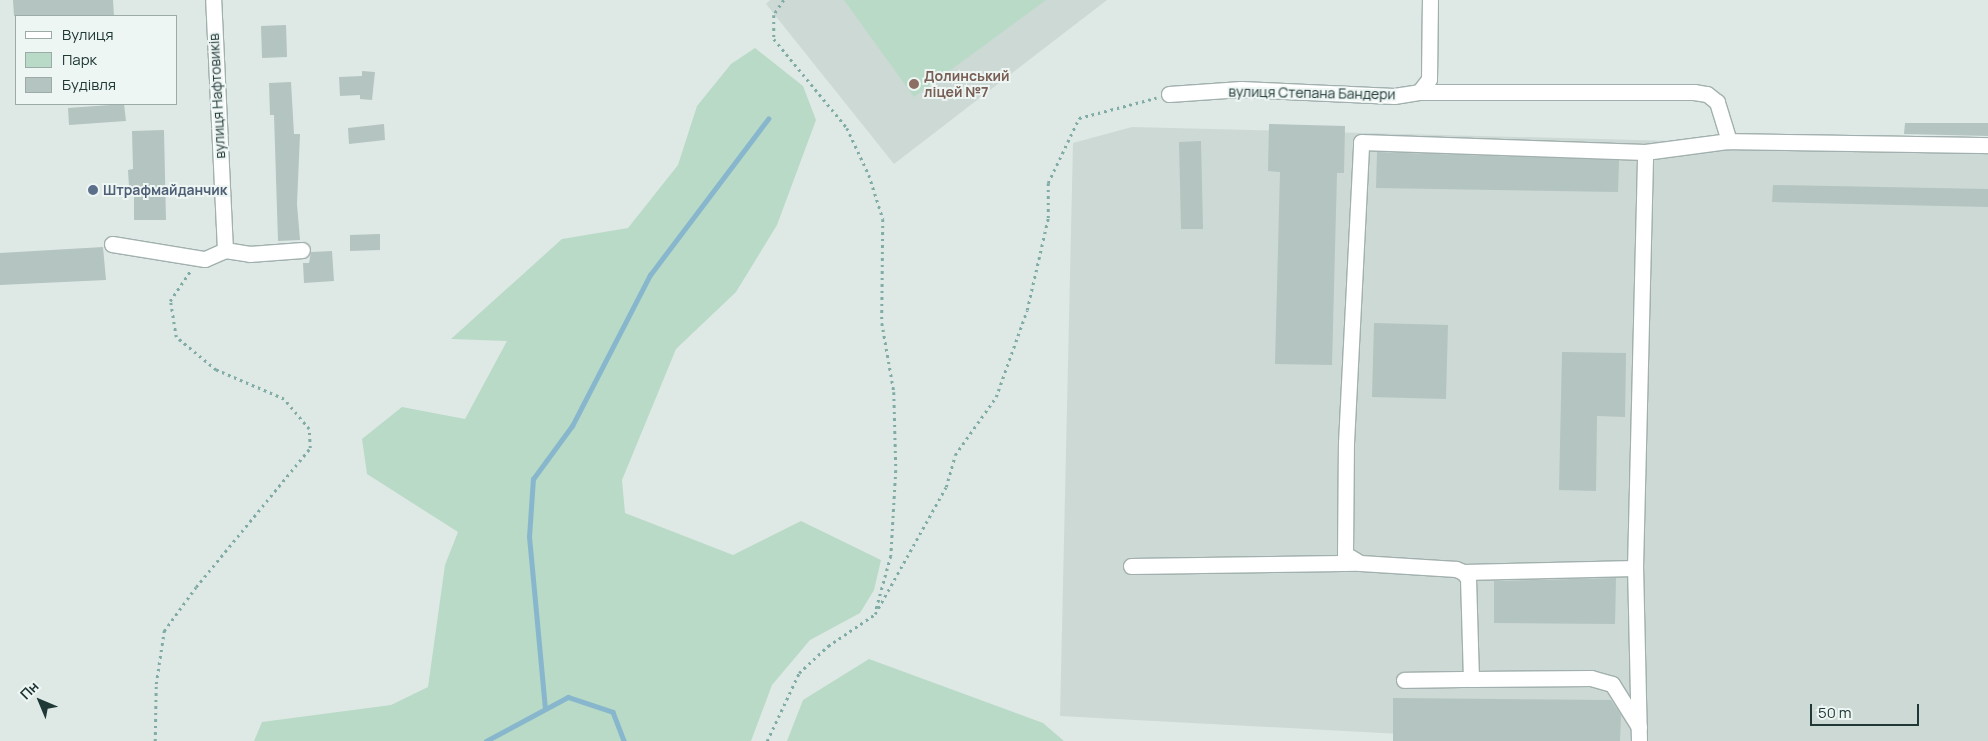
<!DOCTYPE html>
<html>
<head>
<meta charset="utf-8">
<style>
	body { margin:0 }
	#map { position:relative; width:1988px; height:741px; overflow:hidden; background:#dee9e6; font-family:Manrope,sans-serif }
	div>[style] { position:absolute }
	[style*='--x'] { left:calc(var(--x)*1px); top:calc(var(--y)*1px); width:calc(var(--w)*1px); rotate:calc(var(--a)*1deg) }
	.built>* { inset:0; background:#cdd9d5 }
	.green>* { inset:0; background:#b8dac7 }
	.stream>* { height:4.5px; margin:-2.25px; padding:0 2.25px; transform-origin:2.25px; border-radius:2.25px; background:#88b7cd }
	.building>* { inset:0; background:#b4c4c0 }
	.path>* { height:2.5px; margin-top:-1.25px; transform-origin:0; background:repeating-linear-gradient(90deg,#80aca5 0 2.5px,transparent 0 6.5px) }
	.roads { filter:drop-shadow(1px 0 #a1b0ae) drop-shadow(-1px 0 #a1b0ae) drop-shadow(0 1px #a1b0ae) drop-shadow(0 -1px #a1b0ae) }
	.minor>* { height:15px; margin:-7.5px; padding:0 7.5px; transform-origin:7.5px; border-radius:7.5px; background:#fff }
	.dots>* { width:14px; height:14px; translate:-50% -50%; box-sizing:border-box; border:2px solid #eef6f4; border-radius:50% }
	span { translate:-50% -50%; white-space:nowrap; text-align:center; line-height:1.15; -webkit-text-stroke:4px #eef6f4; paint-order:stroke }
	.education-label { font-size:14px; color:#785e54; font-weight:700 }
	.left { translate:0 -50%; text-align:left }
	.street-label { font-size:14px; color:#203836 }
	.service-label { font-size:14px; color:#4e5e75; font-weight:700 }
	.legend { position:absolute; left:15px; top:15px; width:162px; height:90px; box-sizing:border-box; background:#eef6f4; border:1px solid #9caaa8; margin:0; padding:6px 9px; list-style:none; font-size:15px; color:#203836 }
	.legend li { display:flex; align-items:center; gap:10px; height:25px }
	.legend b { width:25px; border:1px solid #9caaa8 }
	.north { position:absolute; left:15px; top:676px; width:50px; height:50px; -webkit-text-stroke:4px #eef6f4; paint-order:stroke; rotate:315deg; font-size:14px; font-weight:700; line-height:20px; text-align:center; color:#203836 }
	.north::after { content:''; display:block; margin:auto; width:18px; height:22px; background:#203836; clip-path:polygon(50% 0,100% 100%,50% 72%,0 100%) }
	.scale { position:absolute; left:1810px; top:704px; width:109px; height:22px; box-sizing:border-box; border:2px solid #203836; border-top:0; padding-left:6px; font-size:15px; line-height:18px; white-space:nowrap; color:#203836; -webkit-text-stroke:4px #eef6f4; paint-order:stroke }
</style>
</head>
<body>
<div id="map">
	<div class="built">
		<div style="clip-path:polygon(770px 0,1107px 0,894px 164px,766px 4px)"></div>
		<div style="clip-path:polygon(1132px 127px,1988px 149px,1988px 741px,1533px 741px,1060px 716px,1073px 143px)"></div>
	</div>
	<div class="green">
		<div style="clip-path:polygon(844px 0,1046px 0,914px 97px)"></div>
		<div style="clip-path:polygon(755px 48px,803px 86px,816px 120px,777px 225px,736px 292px,676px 349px,622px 480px,625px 513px,733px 555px,801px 521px,881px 560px,874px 590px,860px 613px,810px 640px,772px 685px,751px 741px,254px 741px,262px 722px,391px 705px,428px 687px,445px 565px,458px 532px,367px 474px,362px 439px,402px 407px,465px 419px,507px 341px,451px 339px,562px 239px,628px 228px,678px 165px,697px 106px,731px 64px)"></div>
		<div style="clip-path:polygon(869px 659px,1043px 723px,1064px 741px,787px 741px,803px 700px)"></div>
	</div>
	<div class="stream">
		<div style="--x:545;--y:709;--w:173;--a:-95.3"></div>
		<div style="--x:529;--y:537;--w:58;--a:-86.1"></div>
		<div style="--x:533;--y:479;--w:66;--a:-53.7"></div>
		<div style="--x:572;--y:426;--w:170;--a:-62.7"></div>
		<div style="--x:650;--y:275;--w:196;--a:-52.9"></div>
		<div style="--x:486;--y:741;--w:93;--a:-28.2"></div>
		<div style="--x:568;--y:697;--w:47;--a:18.4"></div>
		<div style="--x:613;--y:712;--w:31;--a:69"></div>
	</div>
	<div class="building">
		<div style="clip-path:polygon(13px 0,113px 0,114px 16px,14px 16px)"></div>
		<div style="clip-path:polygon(286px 25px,287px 57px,262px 58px,261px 26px)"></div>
		<div style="clip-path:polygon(362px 71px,375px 72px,372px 100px,360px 99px,360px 95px,340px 96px,339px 77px,362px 76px)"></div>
		<div style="clip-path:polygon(291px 82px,294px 134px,300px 134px,297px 204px,300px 240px,278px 241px,274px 115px,270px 115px,269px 83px)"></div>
		<div style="clip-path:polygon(124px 104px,126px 121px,69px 125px,68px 108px)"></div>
		<div style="clip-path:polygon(1905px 123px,1988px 123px,1988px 136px,1904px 134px)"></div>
		<div style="clip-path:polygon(384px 124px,385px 140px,349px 144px,348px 128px)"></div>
		<div style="clip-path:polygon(1269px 124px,1345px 126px,1344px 173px,1337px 173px,1332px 365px,1275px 364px,1280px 172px,1268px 171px)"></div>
		<div style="clip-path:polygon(164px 130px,166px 220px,134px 220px,134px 187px,129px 187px,128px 170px,133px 169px,132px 131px)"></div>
		<div style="clip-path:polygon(1201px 141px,1203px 229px,1181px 229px,1179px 142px)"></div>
		<div style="clip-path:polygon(1377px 152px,1619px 160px,1618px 192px,1376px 188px)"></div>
		<div style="clip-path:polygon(1773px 185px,1988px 189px,1988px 207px,1772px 202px)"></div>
		<div style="clip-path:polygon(380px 234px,380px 250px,350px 251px,350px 235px)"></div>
		<div style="clip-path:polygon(103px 247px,106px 280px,0 285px,0 253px)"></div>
		<div style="clip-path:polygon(332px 251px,334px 281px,304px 283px,303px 263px,309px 263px,311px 252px)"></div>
		<div style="clip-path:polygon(1374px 323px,1448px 325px,1446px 399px,1372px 397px)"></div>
		<div style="clip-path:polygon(1562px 352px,1626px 353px,1625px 417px,1597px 416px,1596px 491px,1559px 490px)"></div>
		<div style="clip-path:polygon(1616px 578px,1615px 624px,1494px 623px,1494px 581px)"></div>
		<div style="clip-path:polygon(1393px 698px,1611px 700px,1621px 715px,1620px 741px,1393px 741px)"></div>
	</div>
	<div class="path">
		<div style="--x:784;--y:0;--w:18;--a:124"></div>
		<div style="--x:774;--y:15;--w:24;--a:90"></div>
		<div style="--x:774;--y:39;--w:115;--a:50.6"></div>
		<div style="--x:847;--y:128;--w:52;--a:64.9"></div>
		<div style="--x:869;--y:175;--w:46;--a:72.3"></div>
		<div style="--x:883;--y:219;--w:104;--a:90.6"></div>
		<div style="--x:882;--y:323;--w:70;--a:80.1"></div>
		<div style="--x:894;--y:392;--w:78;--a:88.5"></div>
		<div style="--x:896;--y:470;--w:86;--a:93.3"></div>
		<div style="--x:891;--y:556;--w:56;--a:105.5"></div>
		<div style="--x:155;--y:741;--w:57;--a:-89"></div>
		<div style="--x:156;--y:684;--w:54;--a:-81.4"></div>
		<div style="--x:164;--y:631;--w:54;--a:-54"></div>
		<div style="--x:196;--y:587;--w:180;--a:-50.6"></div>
		<div style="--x:310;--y:448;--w:19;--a:-93"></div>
		<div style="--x:309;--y:429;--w:39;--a:-130"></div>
		<div style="--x:284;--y:399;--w:74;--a:-156.9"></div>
		<div style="--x:216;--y:370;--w:52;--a:-140.5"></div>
		<div style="--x:176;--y:337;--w:36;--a:-99"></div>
		<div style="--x:170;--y:301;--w:36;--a:-56"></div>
		<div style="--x:767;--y:741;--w:75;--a:-64.8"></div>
		<div style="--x:799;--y:673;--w:40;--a:-43"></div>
		<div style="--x:828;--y:646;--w:57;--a:-34.2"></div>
		<div style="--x:875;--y:614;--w:145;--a:-60.8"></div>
		<div style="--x:946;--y:487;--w:33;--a:-74"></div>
		<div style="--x:955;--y:455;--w:71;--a:-54.7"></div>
		<div style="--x:996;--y:397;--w:92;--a:-70.4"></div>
		<div style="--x:1027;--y:310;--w:94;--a:-77.1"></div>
		<div style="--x:1048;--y:218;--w:35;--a:-90"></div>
		<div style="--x:1048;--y:183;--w:72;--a:-64.5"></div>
		<div style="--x:1079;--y:118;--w:80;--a:-14.6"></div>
	</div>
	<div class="roads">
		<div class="minor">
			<div style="--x:1419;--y:92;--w:275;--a:0"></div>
			<div style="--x:1694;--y:92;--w:13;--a:9"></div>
			<div style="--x:1707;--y:94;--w:13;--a:39"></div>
			<div style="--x:1717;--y:102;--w:41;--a:72.9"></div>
			<div style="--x:1729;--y:141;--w:259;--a:0.9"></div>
			<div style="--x:1169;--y:94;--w:72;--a:-4"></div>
			<div style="--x:1241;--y:89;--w:153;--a:2.6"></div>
			<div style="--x:1394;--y:96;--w:25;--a:-9"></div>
			<div style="--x:1419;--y:92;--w:16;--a:-52"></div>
			<div style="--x:1429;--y:79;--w:79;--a:-89.3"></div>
			<div style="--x:112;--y:244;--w:94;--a:9.2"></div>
			<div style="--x:205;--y:259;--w:22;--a:-24"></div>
			<div style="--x:225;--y:250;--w:250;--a:-92.7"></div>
			<div style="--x:225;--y:250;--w:25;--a:9"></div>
			<div style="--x:250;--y:254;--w:52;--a:-4.4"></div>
			<div style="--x:1131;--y:566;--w:228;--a:-0.8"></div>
			<div style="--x:1463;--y:572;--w:172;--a:-1.3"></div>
			<div style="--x:1404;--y:680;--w:67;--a:-0.9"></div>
			<div style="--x:1639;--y:727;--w:51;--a:-122.1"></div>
			<div style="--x:1612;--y:684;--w:22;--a:-164"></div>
			<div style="--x:1591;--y:678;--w:120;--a:179.5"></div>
			<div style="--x:1471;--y:679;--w:101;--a:-91.7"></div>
			<div style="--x:1468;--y:578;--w:8;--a:-130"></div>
			<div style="--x:1463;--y:572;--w:8;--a:-157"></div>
			<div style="--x:1456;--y:569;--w:96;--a:-176.4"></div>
			<div style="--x:1360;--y:563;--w:17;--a:-149"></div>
			<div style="--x:1345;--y:554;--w:111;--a:-89.5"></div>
			<div style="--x:1346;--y:443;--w:301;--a:-87.1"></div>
			<div style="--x:1361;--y:142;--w:284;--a:2"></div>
			<div style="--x:1645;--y:152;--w:85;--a:-7.5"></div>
			<div style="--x:1639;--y:741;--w:173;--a:-91.3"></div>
			<div style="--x:1635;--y:568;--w:416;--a:-88.6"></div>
		</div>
	</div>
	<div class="dots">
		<div style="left:914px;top:84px;background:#8d6e63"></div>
		<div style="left:93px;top:190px;background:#5c6f8a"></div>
	</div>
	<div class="education-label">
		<span class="left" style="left:924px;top:84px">Долинський<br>ліцей №7</span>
	</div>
	<div class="street-label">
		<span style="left:1312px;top:93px;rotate:1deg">вулиця Степана Бандери</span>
		<span style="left:217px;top:96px;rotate:-93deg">вулиця Нафтовиків</span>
	</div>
	<div class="service-label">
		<span class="left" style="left:103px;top:190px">Штрафмайданчик</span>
	</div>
	<ul class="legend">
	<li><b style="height:6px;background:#fff"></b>Вулиця</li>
	<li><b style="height:14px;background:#b8dac7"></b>Парк</li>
	<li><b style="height:14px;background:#b4c4c0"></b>Будівля</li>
	</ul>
	<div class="north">Пн</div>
	<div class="scale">50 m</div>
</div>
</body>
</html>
